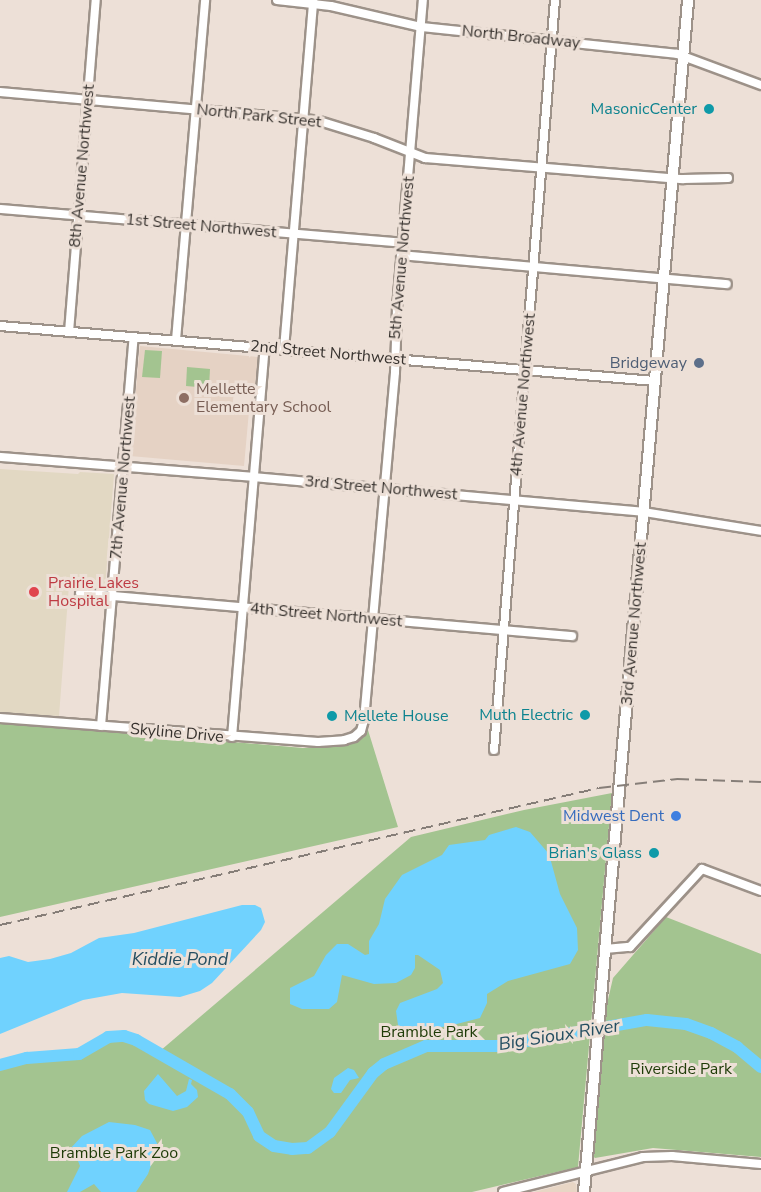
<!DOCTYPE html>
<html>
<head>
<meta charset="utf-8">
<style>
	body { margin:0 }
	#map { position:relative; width:761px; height:1192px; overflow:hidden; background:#ede0d7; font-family:"Nunito Sans",sans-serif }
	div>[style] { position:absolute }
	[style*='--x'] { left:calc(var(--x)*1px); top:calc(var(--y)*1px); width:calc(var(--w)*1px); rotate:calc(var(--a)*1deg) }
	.commercial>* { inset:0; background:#e8d6c5 }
	.built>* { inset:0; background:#e5d2c4 }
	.medical>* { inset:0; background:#e2d8c3 }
	.green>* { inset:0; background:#a3c490 }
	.water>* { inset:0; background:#70d2fe }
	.river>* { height:12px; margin:-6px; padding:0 6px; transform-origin:6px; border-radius:6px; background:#70d2fe }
	.roads { filter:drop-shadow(2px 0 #9d9289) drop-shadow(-2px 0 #9d9289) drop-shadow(0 2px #9d9289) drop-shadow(0 -2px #9d9289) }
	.minor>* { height:8px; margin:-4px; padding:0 4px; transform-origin:4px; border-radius:4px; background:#fff }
	.major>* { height:10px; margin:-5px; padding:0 5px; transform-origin:5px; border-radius:5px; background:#fff }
	.rail>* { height:2px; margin-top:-1px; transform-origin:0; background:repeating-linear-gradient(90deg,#867e78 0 12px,transparent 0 18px) }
	.dots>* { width:16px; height:16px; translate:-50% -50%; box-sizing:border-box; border:3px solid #ede0d7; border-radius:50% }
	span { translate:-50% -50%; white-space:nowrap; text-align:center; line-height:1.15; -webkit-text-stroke:6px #ede0d7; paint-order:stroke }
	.street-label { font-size:16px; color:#37322e }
	.culture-label { font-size:16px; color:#0d838f }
	.right { translate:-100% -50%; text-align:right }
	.left { translate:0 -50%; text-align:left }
	.service-label { font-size:16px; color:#4e5e75 }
	.education-label { font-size:16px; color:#785e54 }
	.health-label { font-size:16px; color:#be3a42 }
	.shop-label { font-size:16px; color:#366cbe }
	.park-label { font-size:16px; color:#1e3b07 }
	.water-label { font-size:18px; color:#244e61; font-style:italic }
</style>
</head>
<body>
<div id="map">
	<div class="commercial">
		<div style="clip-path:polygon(573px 1182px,576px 1184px,577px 1192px,534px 1192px)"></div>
	</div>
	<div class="built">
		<div style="clip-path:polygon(140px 346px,258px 357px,255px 386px,235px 384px,232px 409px,249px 411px,244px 466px,130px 456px)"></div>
	</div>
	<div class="medical">
		<div style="clip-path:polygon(0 469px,78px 474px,80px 472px,114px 474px,105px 588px,69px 585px,59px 716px,0 713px)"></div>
	</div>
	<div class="green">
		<div style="clip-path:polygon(145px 350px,162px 351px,160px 378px,142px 377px)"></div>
		<div style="clip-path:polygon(187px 367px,210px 369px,209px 388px,186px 386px)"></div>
		<div style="clip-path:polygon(0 722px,303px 748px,342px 746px,361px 738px,368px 730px,398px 827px,0 917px)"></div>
		<div style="clip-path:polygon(612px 793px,578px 1167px,472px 1192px,0 1192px,0 1065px,27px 1058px,79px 1054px,115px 1036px,136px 1040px,160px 1051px,411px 837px,524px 810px)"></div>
		<div style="clip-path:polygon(666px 917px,761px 954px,761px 1157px,653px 1148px,595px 1158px,592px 1155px,607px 1004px,613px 978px)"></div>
	</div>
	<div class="water">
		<div style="clip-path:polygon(516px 827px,530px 832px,549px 854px,560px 894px,577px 928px,578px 950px,570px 964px,508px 981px,487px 994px,487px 1003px,480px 1018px,449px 1026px,409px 1031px,398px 1025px,396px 1011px,400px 1003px,437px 989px,443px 983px,440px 970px,418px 955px,415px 955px,415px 968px,411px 975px,396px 983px,374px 984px,342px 975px,337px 1002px,329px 1009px,302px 1009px,290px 1004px,290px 988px,314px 976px,326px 955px,337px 944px,348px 944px,365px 955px,369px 954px,369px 941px,379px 924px,385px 899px,402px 875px,442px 855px,449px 845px,485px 840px,489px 835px)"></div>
		<div style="clip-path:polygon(242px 905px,255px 905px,261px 908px,265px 922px,261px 930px,212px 983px,200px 991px,180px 997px,122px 993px,83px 1000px,0 1034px,0 958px,9px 956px,28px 962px,50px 959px,71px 953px,99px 938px,134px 933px)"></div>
		<div style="clip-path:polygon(348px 1068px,354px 1070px,359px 1078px,350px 1080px,341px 1093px,334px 1093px,331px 1089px,334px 1078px)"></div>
		<div style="clip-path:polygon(158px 1074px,177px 1096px,186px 1091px,189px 1079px,192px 1080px,191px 1084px,197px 1090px,198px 1097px,187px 1107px,173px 1111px,149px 1104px,145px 1100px,144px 1091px)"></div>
		<div style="clip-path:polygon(109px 1122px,135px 1125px,150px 1130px,158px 1145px,148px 1174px,136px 1192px,101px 1192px,94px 1184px,80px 1192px,67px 1192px,80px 1166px,78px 1161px,69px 1156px,69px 1150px,82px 1136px)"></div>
	</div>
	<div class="river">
		<div style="--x:0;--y:1065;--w:28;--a:-15"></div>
		<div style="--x:27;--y:1058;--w:52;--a:-4.4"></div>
		<div style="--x:79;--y:1054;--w:34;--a:-30"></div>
		<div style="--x:108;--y:1037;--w:16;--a:-4"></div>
		<div style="--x:124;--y:1036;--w:13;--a:18"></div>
		<div style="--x:136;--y:1040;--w:108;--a:29.9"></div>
		<div style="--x:230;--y:1094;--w:25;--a:45"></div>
		<div style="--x:248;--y:1112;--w:26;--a:65"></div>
		<div style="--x:259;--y:1136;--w:18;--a:34"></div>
		<div style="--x:274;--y:1146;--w:18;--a:9"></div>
		<div style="--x:292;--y:1149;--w:16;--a:-4"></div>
		<div style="--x:308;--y:1148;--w:27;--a:-36"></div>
		<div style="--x:330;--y:1132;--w:73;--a:-53.9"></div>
		<div style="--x:373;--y:1073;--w:14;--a:-39"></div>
		<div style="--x:384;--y:1064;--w:46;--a:-23.2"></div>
		<div style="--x:426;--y:1046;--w:73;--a:0"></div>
		<div style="--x:499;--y:1046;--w:150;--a:-10"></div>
		<div style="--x:647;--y:1020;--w:39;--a:6"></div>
		<div style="--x:686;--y:1024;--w:27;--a:20"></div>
		<div style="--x:711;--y:1033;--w:30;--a:28"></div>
		<div style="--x:737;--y:1047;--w:31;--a:40"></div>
	</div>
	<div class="roads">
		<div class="minor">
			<div style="--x:277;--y:0;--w:54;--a:6.3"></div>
			<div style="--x:331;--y:6;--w:92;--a:13.1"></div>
			<div style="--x:421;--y:27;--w:257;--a:6"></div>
			<div style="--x:677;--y:54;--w:90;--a:20.3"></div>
			<div style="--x:0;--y:92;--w:317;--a:5.1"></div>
			<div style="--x:316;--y:120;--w:61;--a:17.2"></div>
			<div style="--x:374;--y:138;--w:55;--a:21.4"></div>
			<div style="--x:425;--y:158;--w:259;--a:4.7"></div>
			<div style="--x:683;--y:179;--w:45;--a:-1.3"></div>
			<div style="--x:0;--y:209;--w:403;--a:4.8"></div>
			<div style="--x:401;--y:255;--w:327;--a:5.1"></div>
			<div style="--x:0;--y:326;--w:657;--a:4.8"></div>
			<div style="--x:69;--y:332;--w:333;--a:-85.4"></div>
			<div style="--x:176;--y:340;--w:341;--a:-85.1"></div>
			<div style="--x:284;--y:349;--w:350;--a:-85.2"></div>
			<div style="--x:0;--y:457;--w:255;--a:4.5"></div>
			<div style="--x:254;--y:477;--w:392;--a:5.1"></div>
			<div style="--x:644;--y:512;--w:119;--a:9.2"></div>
			<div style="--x:80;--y:593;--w:494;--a:5"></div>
			<div style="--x:0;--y:718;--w:319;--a:4.3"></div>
			<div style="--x:318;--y:742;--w:26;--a:-4"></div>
			<div style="--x:344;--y:740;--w:10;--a:-17"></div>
			<div style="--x:354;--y:737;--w:9;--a:-41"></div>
			<div style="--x:361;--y:731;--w:11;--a:-75"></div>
			<div style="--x:364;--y:720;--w:349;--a:-84.9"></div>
			<div style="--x:395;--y:372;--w:64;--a:-88.2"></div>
			<div style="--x:397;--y:308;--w:309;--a:-85.2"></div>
			<div style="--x:101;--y:726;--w:390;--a:-85.2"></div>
			<div style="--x:232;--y:737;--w:390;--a:-85.2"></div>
			<div style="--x:494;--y:750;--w:752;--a:-85.35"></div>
			<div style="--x:605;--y:949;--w:25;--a:-5"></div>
			<div style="--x:630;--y:947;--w:106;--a:-47.3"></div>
			<div style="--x:702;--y:869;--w:63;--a:20.4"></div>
			<div style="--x:503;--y:1192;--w:144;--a:-14"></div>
			<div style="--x:643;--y:1157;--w:29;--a:-2"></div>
			<div style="--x:672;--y:1156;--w:89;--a:5.1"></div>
		</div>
		<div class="major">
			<div style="--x:584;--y:1192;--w:1197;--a:-85.01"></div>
		</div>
	</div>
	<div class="rail">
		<div style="--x:0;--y:925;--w:614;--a:-12.88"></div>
		<div style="--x:599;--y:788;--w:79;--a:-6.6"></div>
		<div style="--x:677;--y:779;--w:84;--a:2"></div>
	</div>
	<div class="dots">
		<div style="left:709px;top:109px;background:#0f9aa8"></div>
		<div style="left:699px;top:363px;background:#5c6f8a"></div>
		<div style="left:184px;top:398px;background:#8d6e63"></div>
		<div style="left:34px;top:592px;background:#e0444e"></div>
		<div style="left:585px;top:715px;background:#0f9aa8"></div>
		<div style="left:332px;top:716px;background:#0f9aa8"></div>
		<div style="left:676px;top:816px;background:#3f7fe0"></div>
		<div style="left:654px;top:853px;background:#0f9aa8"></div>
	</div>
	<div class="street-label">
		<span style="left:521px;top:37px;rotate:6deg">North Broadway</span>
		<span style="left:259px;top:116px;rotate:6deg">North Park Street</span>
		<span style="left:82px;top:166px;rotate:-85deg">8th Avenue Northwest</span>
		<span style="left:201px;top:226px;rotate:5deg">1st Street Northwest</span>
		<span style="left:402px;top:258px;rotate:-85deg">5th Avenue Northwest</span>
		<span style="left:328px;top:353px;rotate:5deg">2nd Street Northwest</span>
		<span style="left:523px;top:395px;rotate:-85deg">4th Avenue Northwest</span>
		<span style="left:123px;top:478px;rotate:-85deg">7th Avenue Northwest</span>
		<span style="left:381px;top:488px;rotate:5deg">3rd Street Northwest</span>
		<span style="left:326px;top:615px;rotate:5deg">4th Street Northwest</span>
		<span style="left:634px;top:624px;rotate:-85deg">3rd Avenue Northwest</span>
		<span style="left:177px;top:733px;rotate:5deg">Skyline Drive</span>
	</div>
	<div class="culture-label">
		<span class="right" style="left:697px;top:109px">MasonicCenter</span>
		<span class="right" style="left:573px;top:715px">Muth Electric</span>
		<span class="left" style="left:344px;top:716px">Mellete House</span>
		<span class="right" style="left:642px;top:853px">Brian's Glass</span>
	</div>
	<div class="service-label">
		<span class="right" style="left:687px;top:363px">Bridgeway</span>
	</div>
	<div class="education-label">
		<span class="left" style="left:196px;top:398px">Mellette<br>Elementary School</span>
	</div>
	<div class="health-label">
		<span class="left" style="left:48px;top:592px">Prairie Lakes<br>Hospital</span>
	</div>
	<div class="shop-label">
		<span class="right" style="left:664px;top:816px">Midwest Dent</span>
	</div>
	<div class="park-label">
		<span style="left:429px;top:1032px">Bramble Park</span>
		<span style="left:681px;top:1069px">Riverside Park</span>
		<span style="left:114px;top:1153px">Bramble Park Zoo</span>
	</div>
	<div class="water-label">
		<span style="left:180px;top:959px">Kiddie Pond</span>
		<span style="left:559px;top:1035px;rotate:-9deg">Big Sioux River</span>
	</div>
</div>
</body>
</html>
